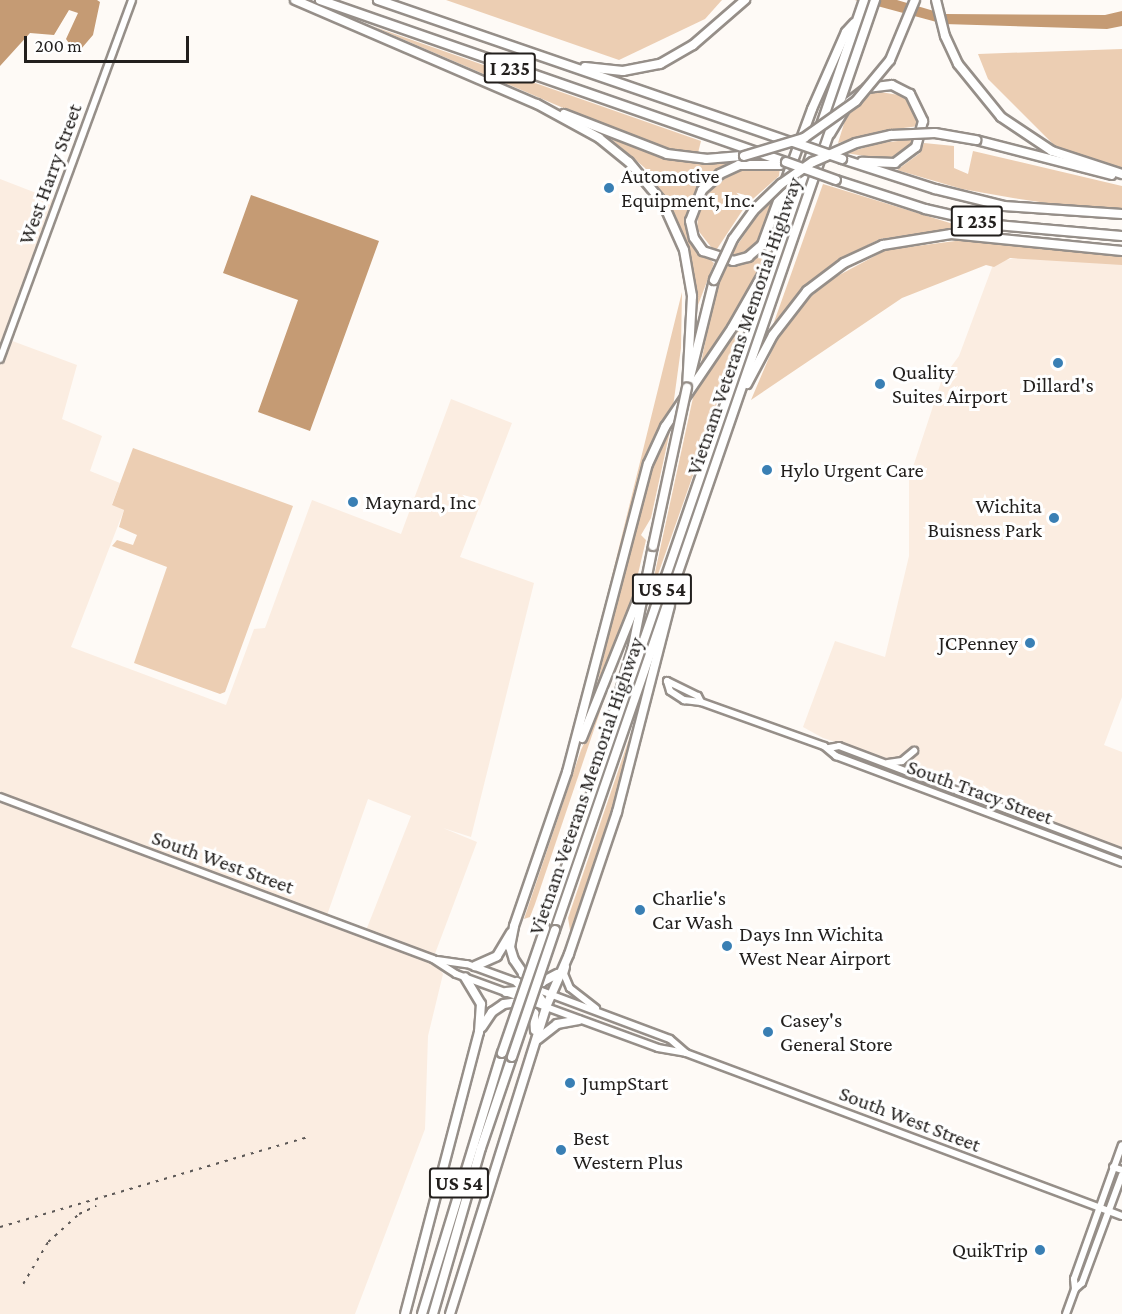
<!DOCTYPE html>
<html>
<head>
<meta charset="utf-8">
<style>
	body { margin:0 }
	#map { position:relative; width:1122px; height:1314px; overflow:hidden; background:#fefaf6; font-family:"Crimson Pro",serif }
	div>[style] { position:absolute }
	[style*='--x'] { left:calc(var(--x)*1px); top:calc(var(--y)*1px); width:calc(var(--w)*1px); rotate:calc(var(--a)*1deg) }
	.built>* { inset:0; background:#fbede1 }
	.green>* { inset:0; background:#ecceb3 }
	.water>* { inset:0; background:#c59b74 }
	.roads { filter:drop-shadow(2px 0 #968f89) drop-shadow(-2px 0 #968f89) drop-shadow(0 2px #968f89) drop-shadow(0 -2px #968f89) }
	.secondary>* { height:6px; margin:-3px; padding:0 3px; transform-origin:3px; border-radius:3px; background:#fff }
	.highway>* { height:8px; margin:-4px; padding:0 4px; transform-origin:4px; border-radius:4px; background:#fff }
	.rail>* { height:1.5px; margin-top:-0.75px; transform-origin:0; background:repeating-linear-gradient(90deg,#5d5957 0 3px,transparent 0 9px) }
	.bridges { filter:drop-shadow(2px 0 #968f89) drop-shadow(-2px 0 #968f89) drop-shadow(0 2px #968f89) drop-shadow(0 -2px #968f89) }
	.highway-bridge>* { height:8px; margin:-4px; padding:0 4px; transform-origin:4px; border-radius:4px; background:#fff }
	.dots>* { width:16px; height:16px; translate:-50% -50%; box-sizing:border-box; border:3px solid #fff; border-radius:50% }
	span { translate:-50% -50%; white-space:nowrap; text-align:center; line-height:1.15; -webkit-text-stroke:6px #fff; paint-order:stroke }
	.shield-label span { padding:2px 4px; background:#fff; border:2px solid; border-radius:4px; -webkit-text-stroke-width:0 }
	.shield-label { font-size:20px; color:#221f1d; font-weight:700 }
	.street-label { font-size:21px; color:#221f1d }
	.poi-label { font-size:21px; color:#221f1d }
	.left { translate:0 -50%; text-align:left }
	.right { translate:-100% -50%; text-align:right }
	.scale { position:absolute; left:24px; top:36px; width:165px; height:27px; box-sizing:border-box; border:3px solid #221f1d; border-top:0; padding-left:8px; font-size:18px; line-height:21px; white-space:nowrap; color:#221f1d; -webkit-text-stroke:4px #fff; paint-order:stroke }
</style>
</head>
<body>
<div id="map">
	<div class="built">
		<div style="clip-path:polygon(evenodd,0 179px,57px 201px,7px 339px,77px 365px,62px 419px,102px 436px,90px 471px,120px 483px,112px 504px,124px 510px,71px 647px,226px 705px,254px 629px,265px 628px,312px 500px,401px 534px,451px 399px,512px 423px,460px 557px,534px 583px,471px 837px,443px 828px,477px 842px,433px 959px,443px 974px,428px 1036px,425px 1129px,355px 1314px,0 1314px,0 179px,368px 799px,411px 816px,365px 933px,326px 918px,368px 799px)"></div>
		<div style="clip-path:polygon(1052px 252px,1122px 257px,1122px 697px,1104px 745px,1122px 752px,1122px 850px,933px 778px,924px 770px,823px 738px,803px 727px,835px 641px,885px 657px,909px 556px,909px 479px,942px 379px,959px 356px,994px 262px)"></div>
	</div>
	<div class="green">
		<div style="clip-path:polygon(446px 0,722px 0,705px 19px,619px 60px)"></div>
		<div style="clip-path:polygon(372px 26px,701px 141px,698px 153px,661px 148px,626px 135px)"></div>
		<div style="clip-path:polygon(1122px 49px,1122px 168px,1065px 156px,988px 79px,978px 54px)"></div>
		<div style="clip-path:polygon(874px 91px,905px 96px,913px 104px,919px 126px,880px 131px,838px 143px,846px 117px)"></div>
		<div style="clip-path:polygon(610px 138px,673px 159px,731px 163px,701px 186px,686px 216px,689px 240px,714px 263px,695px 313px,693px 270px,676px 216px,645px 168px)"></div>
		<div style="clip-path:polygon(916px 139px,905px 152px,888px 160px,846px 153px,880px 143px)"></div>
		<div style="clip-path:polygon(924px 143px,954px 146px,954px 168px,968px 174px,973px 151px,1122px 186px,1122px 208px,1080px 208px,1013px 198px,962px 189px,897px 170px,920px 153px)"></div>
		<div style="clip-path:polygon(753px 166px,780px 167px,779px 176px,746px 205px,715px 252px,697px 229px,699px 204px,722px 179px)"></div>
		<div style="clip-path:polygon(823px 184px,963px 227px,880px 239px,839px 259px,800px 291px,773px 325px)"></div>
		<div style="clip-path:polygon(777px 196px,761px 240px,746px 251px,730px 256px,755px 219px)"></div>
		<div style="clip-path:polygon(963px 240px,1122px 256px,1122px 265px,1010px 258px,994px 267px,986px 265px,902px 298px,751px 400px,776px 341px,807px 300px,830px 280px,886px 250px)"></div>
		<div style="clip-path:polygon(765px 250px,768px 253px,750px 291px,700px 368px,714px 298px,726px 265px,743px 264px)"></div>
		<div style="clip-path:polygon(682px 292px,681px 348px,673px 407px,657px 431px,638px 484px,564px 770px)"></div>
		<div style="clip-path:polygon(743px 319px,704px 444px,649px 600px,694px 393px)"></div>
		<div style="clip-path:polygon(667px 430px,670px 431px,651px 518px,641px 535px,646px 540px,629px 612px,594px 697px,643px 493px)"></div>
		<div style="clip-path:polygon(133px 448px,293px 506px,225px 692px,220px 694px,134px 663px,167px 567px,112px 546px,117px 540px,133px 545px,137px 535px,119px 527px,124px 510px,112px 505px)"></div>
		<div style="clip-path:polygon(605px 697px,535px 904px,530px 917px,524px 919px,581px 750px)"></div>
		<div style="clip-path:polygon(633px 727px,637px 728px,619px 796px,571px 936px,568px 918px)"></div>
	</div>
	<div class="water">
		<div style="clip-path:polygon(0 0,97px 0,100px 2px,93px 35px,81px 49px,74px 50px,66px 39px,78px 13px,69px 10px,54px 35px,30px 33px,0 66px)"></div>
		<div style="clip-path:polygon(855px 0,897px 0,944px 14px,1105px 15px,1122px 11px,1122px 26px,1107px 29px,944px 24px)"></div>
		<div style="clip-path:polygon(251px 195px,379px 241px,310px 431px,258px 412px,298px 300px,223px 273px)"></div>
	</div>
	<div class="roads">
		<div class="secondary">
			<div style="--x:0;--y:359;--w:382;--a:-69.8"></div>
			<div style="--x:667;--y:681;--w:10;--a:73"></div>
			<div style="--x:670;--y:691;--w:17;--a:33"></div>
			<div style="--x:684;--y:700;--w:17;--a:7"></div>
			<div style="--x:701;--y:702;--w:131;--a:19.7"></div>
			<div style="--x:824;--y:746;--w:16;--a:40"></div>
			<div style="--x:836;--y:756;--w:305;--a:20.5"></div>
			<div style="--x:667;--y:681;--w:34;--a:26"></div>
			<div style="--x:698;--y:696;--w:7;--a:63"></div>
			<div style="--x:829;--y:748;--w:10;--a:-11"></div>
			<div style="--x:839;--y:746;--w:303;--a:20.7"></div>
			<div style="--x:888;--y:763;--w:14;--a:-8"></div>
			<div style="--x:902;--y:761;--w:16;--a:-40"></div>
			<div style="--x:0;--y:797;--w:462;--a:20.5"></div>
			<div style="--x:433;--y:959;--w:27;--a:33"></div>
			<div style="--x:456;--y:974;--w:215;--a:20.1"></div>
			<div style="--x:658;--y:1048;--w:28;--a:10"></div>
			<div style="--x:686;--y:1053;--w:465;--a:20.5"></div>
			<div style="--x:437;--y:960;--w:30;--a:8"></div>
			<div style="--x:467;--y:964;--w:55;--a:20.1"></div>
			<div style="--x:566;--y:967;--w:7;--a:106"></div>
			<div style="--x:564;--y:974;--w:15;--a:67"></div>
			<div style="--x:570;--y:988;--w:33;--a:38"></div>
			<div style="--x:531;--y:987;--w:148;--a:20.5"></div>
			<div style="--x:670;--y:1039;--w:21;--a:41"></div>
			<div style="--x:1113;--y:1167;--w:9;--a:18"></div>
			<div style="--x:1075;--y:1289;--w:10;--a:-96"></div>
			<div style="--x:1074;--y:1279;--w:142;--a:-70.3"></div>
			<div style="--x:1066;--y:1314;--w:27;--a:-70"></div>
			<div style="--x:1075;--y:1289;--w:9;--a:-41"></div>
			<div style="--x:1082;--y:1283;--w:115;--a:-69.7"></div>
		</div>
		<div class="highway">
			<div style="--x:295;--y:0;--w:263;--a:23.3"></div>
			<div style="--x:537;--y:104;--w:71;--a:28.7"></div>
			<div style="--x:599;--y:138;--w:38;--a:39"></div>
			<div style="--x:629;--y:162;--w:53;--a:50.3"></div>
			<div style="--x:663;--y:203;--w:51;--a:65.9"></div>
			<div style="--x:684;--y:250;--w:47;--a:80.1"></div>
			<div style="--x:692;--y:296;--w:92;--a:93.1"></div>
			<div style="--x:320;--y:0;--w:493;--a:19.2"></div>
			<div style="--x:378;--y:0;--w:437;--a:19"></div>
			<div style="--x:936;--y:0;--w:37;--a:76"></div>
			<div style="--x:945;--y:36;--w:31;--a:65"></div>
			<div style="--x:958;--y:64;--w:68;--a:50.9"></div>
			<div style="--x:1001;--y:117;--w:61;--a:33.7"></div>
			<div style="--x:1052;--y:151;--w:74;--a:18.2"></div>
			<div style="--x:585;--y:67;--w:38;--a:6"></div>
			<div style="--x:623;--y:71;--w:38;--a:-11"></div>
			<div style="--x:660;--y:64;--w:38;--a:-30"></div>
			<div style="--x:693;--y:45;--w:69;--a:-40.9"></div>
			<div style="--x:564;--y:114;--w:110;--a:21.2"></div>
			<div style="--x:667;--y:154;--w:39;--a:7"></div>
			<div style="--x:706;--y:159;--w:38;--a:-5"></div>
			<div style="--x:830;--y:134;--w:37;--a:-59"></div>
			<div style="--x:849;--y:102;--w:23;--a:-38"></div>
			<div style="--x:867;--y:88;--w:25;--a:-7"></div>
			<div style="--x:892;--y:85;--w:20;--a:27"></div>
			<div style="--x:910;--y:94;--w:30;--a:64"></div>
			<div style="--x:923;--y:121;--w:27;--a:105"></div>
			<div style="--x:916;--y:147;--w:26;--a:143"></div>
			<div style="--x:895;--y:163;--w:33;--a:-178"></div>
			<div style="--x:976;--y:140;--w:140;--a:14.4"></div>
			<div style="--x:842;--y:159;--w:98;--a:17.9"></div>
			<div style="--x:935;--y:189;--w:71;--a:13.8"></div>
			<div style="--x:1004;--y:206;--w:118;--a:3.9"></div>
			<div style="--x:780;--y:165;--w:41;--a:180"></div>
			<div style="--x:739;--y:165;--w:21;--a:155"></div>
			<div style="--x:720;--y:174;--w:24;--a:138"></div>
			<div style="--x:702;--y:190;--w:33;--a:111"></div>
			<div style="--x:690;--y:221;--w:17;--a:77"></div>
			<div style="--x:694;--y:238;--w:16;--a:55"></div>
			<div style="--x:703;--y:251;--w:32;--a:18"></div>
			<div style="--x:733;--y:261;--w:16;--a:-15"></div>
			<div style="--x:748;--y:257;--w:18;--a:-41"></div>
			<div style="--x:762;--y:245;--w:145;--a:-69.8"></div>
			<div style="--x:812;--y:109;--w:84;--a:-66.2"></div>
			<div style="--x:846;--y:32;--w:12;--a:-48"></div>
			<div style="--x:836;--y:180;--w:94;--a:18"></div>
			<div style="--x:925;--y:209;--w:73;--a:12.7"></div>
			<div style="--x:996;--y:225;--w:126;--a:5"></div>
			<div style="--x:690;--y:377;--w:100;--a:-76.1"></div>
			<div style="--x:747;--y:384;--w:55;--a:-62"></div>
			<div style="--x:773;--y:335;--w:56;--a:-52.3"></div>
			<div style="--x:807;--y:291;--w:46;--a:-37.1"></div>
			<div style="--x:844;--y:263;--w:43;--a:-24.8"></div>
			<div style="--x:883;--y:245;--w:69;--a:-9.2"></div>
			<div style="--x:951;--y:234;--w:172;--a:5.7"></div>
			<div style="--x:613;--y:715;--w:67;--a:-73.5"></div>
			<div style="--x:632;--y:651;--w:107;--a:-78.7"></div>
			<div style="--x:582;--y:738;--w:153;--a:-68.1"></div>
			<div style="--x:545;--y:928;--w:981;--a:-71.03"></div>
			<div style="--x:555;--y:930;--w:984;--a:-71.01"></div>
			<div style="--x:475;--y:966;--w:24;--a:-24"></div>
			<div style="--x:497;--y:956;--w:27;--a:-59"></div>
			<div style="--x:523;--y:974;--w:21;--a:23"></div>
			<div style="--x:542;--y:982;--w:17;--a:-28"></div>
			<div style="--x:517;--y:982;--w:15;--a:48"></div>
			<div style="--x:506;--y:992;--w:22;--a:-5"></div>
			<div style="--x:546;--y:1007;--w:57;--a:-124.2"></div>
			<div style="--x:514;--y:960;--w:14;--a:-107"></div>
			<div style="--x:510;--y:947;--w:21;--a:-79"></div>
			<div style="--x:514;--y:926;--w:163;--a:-71"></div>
			<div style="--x:567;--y:772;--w:318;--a:-75.3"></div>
			<div style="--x:648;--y:464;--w:41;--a:-65.3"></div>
			<div style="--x:665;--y:427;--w:120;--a:-55.9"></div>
			<div style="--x:732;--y:328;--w:81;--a:-60.3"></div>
			<div style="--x:482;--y:1027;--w:18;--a:-56"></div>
			<div style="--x:492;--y:1012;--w:14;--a:-34"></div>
			<div style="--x:504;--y:1004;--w:15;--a:-8"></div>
			<div style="--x:519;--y:1002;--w:19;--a:36"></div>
			<div style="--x:534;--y:1013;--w:17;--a:87"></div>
			<div style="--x:538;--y:1039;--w:24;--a:-38"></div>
			<div style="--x:557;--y:1024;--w:22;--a:-10"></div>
			<div style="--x:405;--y:1314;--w:292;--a:-75.3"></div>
			<div style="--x:479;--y:1032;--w:28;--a:-86"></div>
			<div style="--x:481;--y:1004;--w:31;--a:-121"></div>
			<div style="--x:422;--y:1314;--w:273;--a:-73"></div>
			<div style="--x:433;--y:1314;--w:173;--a:-73.9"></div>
			<div style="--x:481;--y:1148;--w:96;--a:-71.2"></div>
			<div style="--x:450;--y:1314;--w:322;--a:-72.6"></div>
			<div style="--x:546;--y:1007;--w:58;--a:-66.5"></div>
			<div style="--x:569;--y:954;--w:150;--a:-71.3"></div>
			<div style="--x:617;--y:812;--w:213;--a:-75.6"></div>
		</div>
	</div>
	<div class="rail">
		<div style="--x:0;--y:1227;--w:320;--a:-16.3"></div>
		<div style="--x:23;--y:1284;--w:49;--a:-59.2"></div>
		<div style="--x:48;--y:1242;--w:42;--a:-42.1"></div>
		<div style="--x:79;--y:1214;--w:19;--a:-25"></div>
	</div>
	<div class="bridges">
		<div class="highway-bridge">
			<div style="--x:793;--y:142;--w:52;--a:19.1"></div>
			<div style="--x:744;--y:156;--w:63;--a:-16.7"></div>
			<div style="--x:804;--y:138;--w:64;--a:-35.4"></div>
			<div style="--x:856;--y:101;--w:53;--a:-50.3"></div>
			<div style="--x:890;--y:60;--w:65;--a:-67.4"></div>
			<div style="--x:786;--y:162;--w:53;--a:19.8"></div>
			<div style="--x:714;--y:280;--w:45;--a:-65.1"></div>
			<div style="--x:733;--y:239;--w:34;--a:-54"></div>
			<div style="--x:753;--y:211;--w:39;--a:-44"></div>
			<div style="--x:781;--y:184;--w:39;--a:-35"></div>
			<div style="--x:813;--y:162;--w:47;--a:-23.8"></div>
			<div style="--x:856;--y:143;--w:36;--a:-13"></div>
			<div style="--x:891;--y:135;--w:44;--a:-2.6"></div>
			<div style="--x:935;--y:133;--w:42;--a:9.7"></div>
			<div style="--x:653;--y:546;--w:162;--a:-77.9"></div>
			<div style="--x:502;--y:1053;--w:132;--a:-71"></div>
			<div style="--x:512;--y:1057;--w:134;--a:-71.3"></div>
		</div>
	</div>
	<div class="dots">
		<div style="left:609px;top:188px;background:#397fb4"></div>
		<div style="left:1058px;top:363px;background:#397fb4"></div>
		<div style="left:880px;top:384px;background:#397fb4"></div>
		<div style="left:767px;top:470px;background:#397fb4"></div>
		<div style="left:353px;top:502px;background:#397fb4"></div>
		<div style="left:1054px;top:518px;background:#397fb4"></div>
		<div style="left:1030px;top:643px;background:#397fb4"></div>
		<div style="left:640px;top:910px;background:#397fb4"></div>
		<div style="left:727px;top:946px;background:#397fb4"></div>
		<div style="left:768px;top:1032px;background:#397fb4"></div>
		<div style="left:570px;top:1083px;background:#397fb4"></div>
		<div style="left:561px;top:1150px;background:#397fb4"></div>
		<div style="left:1040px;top:1250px;background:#397fb4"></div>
	</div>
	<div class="shield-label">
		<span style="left:510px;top:68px">I 235</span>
		<span style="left:977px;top:221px">I 235</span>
		<span style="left:662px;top:589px">US 54</span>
		<span style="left:459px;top:1183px">US 54</span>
	</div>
	<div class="street-label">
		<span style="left:50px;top:174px;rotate:-70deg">West Harry Street</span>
		<span style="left:744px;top:326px;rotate:-71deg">Vietnam Veterans Memorial Highway</span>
		<span style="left:586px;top:786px;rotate:-71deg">Vietnam Veterans Memorial Highway</span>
		<span style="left:980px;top:792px;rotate:20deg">South Tracy Street</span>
		<span style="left:223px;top:862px;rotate:20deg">South West Street</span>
		<span style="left:910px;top:1119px;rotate:21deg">South West Street</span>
	</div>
	<div class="poi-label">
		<span class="left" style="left:621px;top:188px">Automotive<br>Equipment, Inc.</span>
		<span class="left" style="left:892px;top:384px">Quality<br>Suites Airport</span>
		<span style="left:1058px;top:385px">Dillard's</span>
		<span class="left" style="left:780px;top:470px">Hylo Urgent Care</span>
		<span class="left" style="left:365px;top:502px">Maynard, Inc</span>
		<span class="right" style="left:1042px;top:518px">Wichita<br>Buisness Park</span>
		<span class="right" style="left:1018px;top:643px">JCPenney</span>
		<span class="left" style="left:652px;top:910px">Charlie's<br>Car Wash</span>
		<span class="left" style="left:739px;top:946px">Days Inn Wichita<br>West Near Airport</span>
		<span class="left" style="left:780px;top:1032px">Casey's<br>General Store</span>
		<span class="left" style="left:582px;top:1083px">JumpStart</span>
		<span class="left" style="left:573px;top:1150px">Best<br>Western Plus</span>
		<span class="right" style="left:1028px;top:1250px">QuikTrip</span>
	</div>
	<div class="scale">200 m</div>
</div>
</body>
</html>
